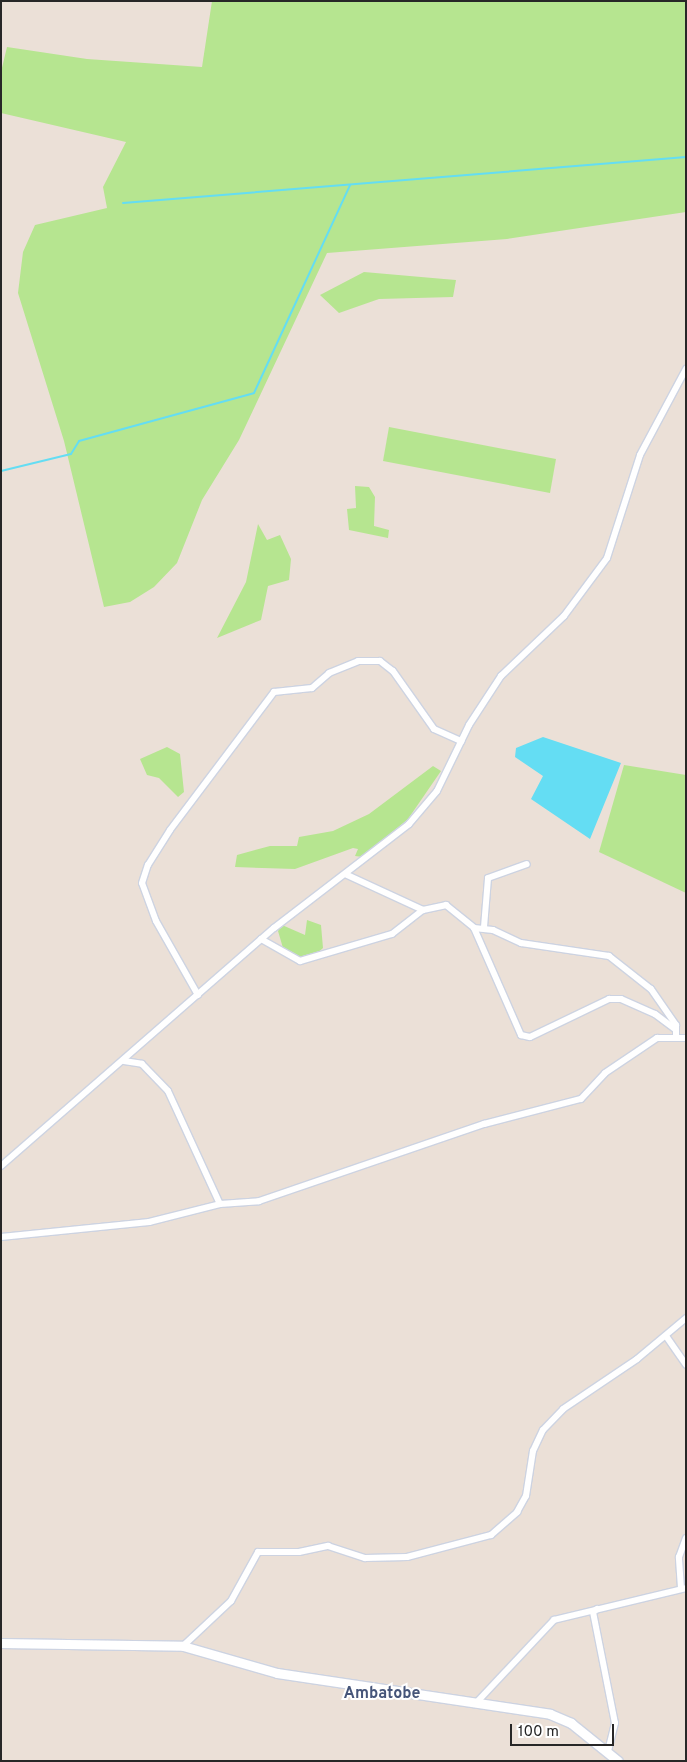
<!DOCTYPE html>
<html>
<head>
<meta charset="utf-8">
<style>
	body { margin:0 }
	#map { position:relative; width:687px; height:1762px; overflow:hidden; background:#ebe0d7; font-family:Overpass,sans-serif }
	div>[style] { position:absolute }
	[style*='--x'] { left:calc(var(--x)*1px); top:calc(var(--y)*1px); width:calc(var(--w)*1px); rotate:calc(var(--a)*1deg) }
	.green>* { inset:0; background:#b6e590 }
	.water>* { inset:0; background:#64ddf3 }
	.stream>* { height:2px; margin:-1px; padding:0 1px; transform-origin:1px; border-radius:1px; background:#64ddf3 }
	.roads { filter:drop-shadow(1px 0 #cdd3e1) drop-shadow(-1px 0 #cdd3e1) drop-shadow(0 1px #cdd3e1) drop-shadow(0 -1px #cdd3e1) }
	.street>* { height:6px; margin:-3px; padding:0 3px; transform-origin:3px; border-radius:3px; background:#fff }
	.secondary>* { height:9px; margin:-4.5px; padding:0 4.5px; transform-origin:4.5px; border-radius:4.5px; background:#fff }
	span { translate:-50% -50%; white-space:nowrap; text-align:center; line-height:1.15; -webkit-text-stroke:4px #fff; paint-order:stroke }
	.neighbourhood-label { font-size:16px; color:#465579; font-weight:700 }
	.frame { position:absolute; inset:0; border:2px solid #272727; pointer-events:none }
	.scale { position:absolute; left:510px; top:1724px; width:104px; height:22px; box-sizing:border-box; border:2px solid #272727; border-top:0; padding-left:6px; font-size:15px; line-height:18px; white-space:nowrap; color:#272727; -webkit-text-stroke:4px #fff; paint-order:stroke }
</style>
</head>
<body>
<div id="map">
	<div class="green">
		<div style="clip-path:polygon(212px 1px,686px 1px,686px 212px,507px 239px,327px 253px,239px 440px,202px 500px,177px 563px,154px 587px,130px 602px,104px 607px,64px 441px,18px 293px,23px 252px,35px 225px,107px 208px,103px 187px,126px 142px,1px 113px,1px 72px,7px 47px,87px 59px,202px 67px)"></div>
		<div style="clip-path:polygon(364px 272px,444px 279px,456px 280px,453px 297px,379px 299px,339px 313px,320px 295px)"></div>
		<div style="clip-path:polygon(389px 427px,556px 459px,550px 493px,383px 461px)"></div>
		<div style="clip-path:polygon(355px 486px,369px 487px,375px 497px,374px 526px,389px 530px,388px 538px,349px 530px,347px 509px,356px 508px)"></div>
		<div style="clip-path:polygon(258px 524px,267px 540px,280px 535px,291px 559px,289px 580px,268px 586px,261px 620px,217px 638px,246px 582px)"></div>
		<div style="clip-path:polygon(167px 747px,180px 754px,184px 792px,178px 797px,159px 778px,147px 775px,140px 759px)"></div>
		<div style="clip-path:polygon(624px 765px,686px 775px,686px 893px,599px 852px)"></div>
		<div style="clip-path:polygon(433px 766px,441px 771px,408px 819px,363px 857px,355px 856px,358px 849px,353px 848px,295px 869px,235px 867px,237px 855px,270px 846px,297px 846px,299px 837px,333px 831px,369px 814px)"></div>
		<div style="clip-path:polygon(307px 920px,321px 925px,323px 948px,315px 955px,299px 958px,283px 948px,278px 931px,282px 925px,305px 935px)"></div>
	</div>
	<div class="water">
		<div style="clip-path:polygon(543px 737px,621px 763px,590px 839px,531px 799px,543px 776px,515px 757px,516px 748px)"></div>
	</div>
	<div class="stream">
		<div style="--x:123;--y:203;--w:565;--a:-4.67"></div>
		<div style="--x:1;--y:471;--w:72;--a:-13.7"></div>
		<div style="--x:71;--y:454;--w:15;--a:-58"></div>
		<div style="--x:79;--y:441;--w:181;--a:-15.3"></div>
		<div style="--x:254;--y:393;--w:229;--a:-65.2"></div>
	</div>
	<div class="roads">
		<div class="street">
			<div style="--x:345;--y:874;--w:86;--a:24.8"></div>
			<div style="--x:423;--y:910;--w:24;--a:-12"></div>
			<div style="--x:446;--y:905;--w:36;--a:39"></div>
			<div style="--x:474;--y:928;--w:19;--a:6"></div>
			<div style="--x:493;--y:930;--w:31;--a:25"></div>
			<div style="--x:521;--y:943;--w:89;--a:8.4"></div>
			<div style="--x:609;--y:956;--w:53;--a:38.2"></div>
			<div style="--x:651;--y:989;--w:44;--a:55.2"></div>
			<div style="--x:676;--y:1025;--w:11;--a:90"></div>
			<div style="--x:484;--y:927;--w:49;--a:-85.3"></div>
			<div style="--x:488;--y:878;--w:41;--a:-19.7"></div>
			<div style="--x:474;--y:928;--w:117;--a:66.3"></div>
			<div style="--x:521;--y:1035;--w:9;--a:13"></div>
			<div style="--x:530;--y:1037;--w:88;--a:-25.7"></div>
			<div style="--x:609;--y:999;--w:12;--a:0"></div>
			<div style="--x:621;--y:999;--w:37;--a:24"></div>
			<div style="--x:655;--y:1014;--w:26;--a:37"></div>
			<div style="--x:261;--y:939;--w:45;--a:29.4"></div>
			<div style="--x:300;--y:961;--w:96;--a:-16.4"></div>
			<div style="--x:392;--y:934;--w:39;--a:-38"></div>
			<div style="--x:198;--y:995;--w:85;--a:-119.6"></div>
			<div style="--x:156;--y:921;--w:40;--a:-110.2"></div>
			<div style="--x:142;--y:883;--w:19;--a:-72"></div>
			<div style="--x:148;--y:865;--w:41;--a:-57.8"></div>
			<div style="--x:170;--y:830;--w:173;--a:-53"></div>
			<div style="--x:274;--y:692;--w:38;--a:-6"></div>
			<div style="--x:312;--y:688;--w:23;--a:-41"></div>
			<div style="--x:329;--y:673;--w:31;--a:-22"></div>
			<div style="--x:358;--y:661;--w:22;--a:0"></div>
			<div style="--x:380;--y:661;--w:16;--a:38"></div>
			<div style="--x:393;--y:671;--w:71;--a:54.7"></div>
			<div style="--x:434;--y:729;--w:30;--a:24"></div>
			<div style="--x:124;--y:1061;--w:18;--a:9"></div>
			<div style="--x:142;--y:1064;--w:37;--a:46"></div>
			<div style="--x:168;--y:1091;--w:124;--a:65.3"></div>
			<div style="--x:1;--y:1166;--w:362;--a:-41.1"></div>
			<div style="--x:274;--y:928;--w:170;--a:-37.6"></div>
			<div style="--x:409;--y:824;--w:43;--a:-49.7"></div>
			<div style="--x:437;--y:791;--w:73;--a:-64.1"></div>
			<div style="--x:469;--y:725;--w:59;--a:-56.9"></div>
			<div style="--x:501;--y:676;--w:87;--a:-43.6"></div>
			<div style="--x:564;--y:616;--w:72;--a:-53.4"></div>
			<div style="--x:607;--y:558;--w:108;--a:-72.2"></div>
			<div style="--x:640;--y:455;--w:98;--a:-61.9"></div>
			<div style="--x:1;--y:1237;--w:149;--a:-5.8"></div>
			<div style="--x:149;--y:1222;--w:73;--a:-14.2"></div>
			<div style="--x:220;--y:1204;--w:39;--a:-4"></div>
			<div style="--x:259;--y:1201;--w:238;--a:-18.9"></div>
			<div style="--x:484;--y:1124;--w:100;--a:-14.5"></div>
			<div style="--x:581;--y:1099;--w:35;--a:-47"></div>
			<div style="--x:605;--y:1073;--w:63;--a:-33.9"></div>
			<div style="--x:657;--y:1038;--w:29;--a:0"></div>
			<div style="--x:666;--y:1336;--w:35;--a:55"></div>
			<div style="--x:681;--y:1588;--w:31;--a:-94"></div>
			<div style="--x:679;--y:1557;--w:20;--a:-70"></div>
			<div style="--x:597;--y:1609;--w:5;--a:143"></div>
			<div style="--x:593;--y:1612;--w:113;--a:78.8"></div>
			<div style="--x:615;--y:1723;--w:29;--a:104"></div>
			<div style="--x:183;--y:1646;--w:66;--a:-43.2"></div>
			<div style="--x:231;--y:1601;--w:56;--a:-61.1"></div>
			<div style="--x:258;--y:1552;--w:41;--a:0"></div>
			<div style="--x:299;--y:1552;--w:30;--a:-12"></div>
			<div style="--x:328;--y:1546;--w:39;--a:18"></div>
			<div style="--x:365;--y:1558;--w:42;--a:-1.4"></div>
			<div style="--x:407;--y:1557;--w:87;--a:-14.7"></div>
			<div style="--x:491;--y:1535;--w:35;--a:-41"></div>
			<div style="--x:517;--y:1512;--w:18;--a:-61"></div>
			<div style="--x:526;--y:1496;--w:46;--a:-81.2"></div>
			<div style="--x:533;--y:1451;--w:23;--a:-65"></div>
			<div style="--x:543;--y:1430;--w:29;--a:-46"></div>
			<div style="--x:563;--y:1409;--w:89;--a:-34"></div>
			<div style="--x:637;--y:1359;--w:64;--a:-39.9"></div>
			<div style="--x:476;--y:1703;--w:114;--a:-46.8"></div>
			<div style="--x:554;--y:1620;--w:136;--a:-13.6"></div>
		</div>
		<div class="secondary">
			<div style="--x:1;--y:1643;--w:182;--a:0.9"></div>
			<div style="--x:183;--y:1646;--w:98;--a:16"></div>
			<div style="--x:277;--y:1673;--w:276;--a:8.5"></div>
			<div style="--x:550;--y:1714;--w:23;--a:23"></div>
			<div style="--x:571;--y:1723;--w:60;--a:39"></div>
		</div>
	</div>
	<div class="neighbourhood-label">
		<span style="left:382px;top:1694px">Ambatobe</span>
	</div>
	<div class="frame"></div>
	<div class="scale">100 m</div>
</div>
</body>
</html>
